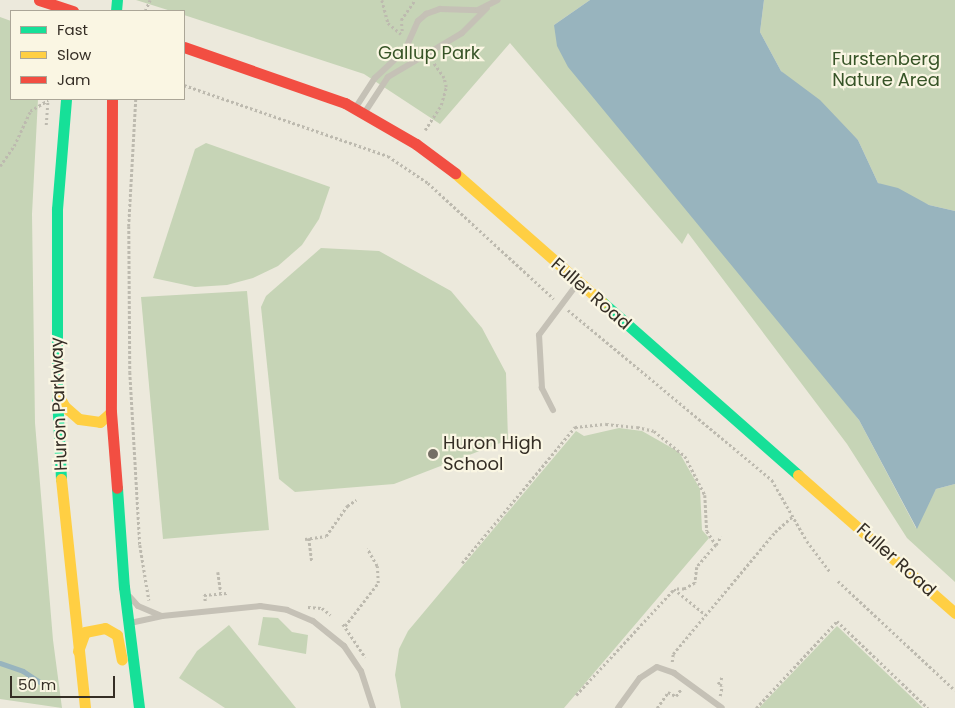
<!DOCTYPE html>
<html>
<head>
<meta charset="utf-8">
<style>
	body { margin:0 }
	#map { position:relative; width:955px; height:708px; overflow:hidden; background:#ece9dc; font-family:Poppins,sans-serif }
	div>[style] { position:absolute }
	[style*='--x'] { left:calc(var(--x)*1px); top:calc(var(--y)*1px); width:calc(var(--w)*1px); rotate:calc(var(--a)*1deg) }
	.green>* { inset:0; background:#c6d4b6 }
	.water>* { inset:0; background:#98b4be }
	.stream>* { height:4.5px; margin:-2.25px; padding:0 2.25px; transform-origin:2.25px; border-radius:2.25px; background:#98b4be }
	.path>* { height:2.5px; margin-top:-1.25px; transform-origin:0; background:repeating-linear-gradient(90deg,#bdbaaf 0 2.5px,transparent 0 5px) }
	.lane>* { height:6px; margin:-3px; padding:0 3px; transform-origin:3px; border-radius:3px; background:#c5c1b6 }
	.fast>* { height:11px; margin:-5.5px; padding:0 5.5px; transform-origin:5.5px; border-radius:5.5px; background:#16e098 }
	.slow>* { height:11px; margin:-5.5px; padding:0 5.5px; transform-origin:5.5px; border-radius:5.5px; background:#ffcf43 }
	.jam>* { height:11px; margin:-5.5px; padding:0 5.5px; transform-origin:5.5px; border-radius:5.5px; background:#f24e42 }
	.dots>* { width:14px; height:14px; translate:-50% -50%; box-sizing:border-box; border:2px solid #faf6e3; border-radius:50% }
	span { translate:-50% -50%; white-space:nowrap; text-align:center; line-height:1.15; -webkit-text-stroke:4.5px #faf6e3; paint-order:stroke }
	.park-label { font-size:18px; color:#375427 }
	.street-label { font-size:18px; color:#352e25 }
	.poi-label { font-size:18px; color:#352e25 }
	.left { translate:0 -50%; text-align:left }
	.legend { position:absolute; left:10px; top:10px; width:175px; height:90px; box-sizing:border-box; background:#faf6e3; border:1px solid #aba697; margin:0; padding:6px 9px; list-style:none; font-size:15px; color:#352e25 }
	.legend li { display:flex; align-items:center; gap:10px; height:25px }
	.legend b { width:25px; border:1px solid #aba697 }
	.scale { position:absolute; left:10px; top:676px; width:105px; height:22px; box-sizing:border-box; border:2px solid #352e25; border-top:0; padding-left:6px; font-size:15px; line-height:18px; white-space:nowrap; color:#352e25; -webkit-text-stroke:4px #faf6e3; paint-order:stroke }
</style>
</head>
<body>
<div id="map">
	<div class="green">
		<div style="clip-path:polygon(136px 0,590px 0,554px 25px,859px 420px,916px 528px,936px 489px,955px 484px,955px 582px,907px 538px,847px 444px,688px 233px,682px 244px,510px 43px,440px 124px,364px 74px,184px 15px,184px 11px,171px 11px)"></div>
		<div style="clip-path:polygon(764px 0,955px 0,955px 211px,929px 205px,878px 183px,858px 140px,781px 71px,760px 32px)"></div>
		<div style="clip-path:polygon(0 17px,11px 21px,11px 99px,38px 99px,32px 214px,35px 423px,53px 640px,62px 708px,0 699px)"></div>
		<div style="clip-path:polygon(206px 143px,330px 187px,319px 219px,302px 245px,278px 266px,253px 278px,227px 285px,195px 287px,153px 278px,195px 149px)"></div>
		<div style="clip-path:polygon(321px 248px,379px 251px,451px 291px,482px 328px,506px 373px,508px 440px,394px 484px,295px 492px,279px 479px,261px 307px,266px 296px)"></div>
		<div style="clip-path:polygon(247px 291px,269px 530px,163px 539px,141px 297px)"></div>
		<div style="clip-path:polygon(619px 428px,642px 431px,679px 452px,700px 489px,702px 530px,709px 538px,564px 708px,401px 708px,395px 675px,399px 649px,408px 631px,576px 431px,584px 436px)"></div>
		<div style="clip-path:polygon(263px 617px,278px 618px,292px 632px,308px 635px,306px 654px,258px 645px)"></div>
		<div style="clip-path:polygon(229px 625px,296px 708px,225px 708px,179px 678px,197px 651px)"></div>
		<div style="clip-path:polygon(837px 626px,923px 708px,759px 708px)"></div>
	</div>
	<div class="water">
		<div style="clip-path:polygon(590px 0,764px 0,760px 32px,781px 71px,820px 100px,858px 140px,878px 183px,898px 188px,929px 205px,955px 211px,955px 484px,936px 489px,917px 529px,859px 420px,568px 67px,557px 46px,554px 25px)"></div>
	</div>
	<div class="stream">
		<div style="--x:0;--y:663;--w:24;--a:19"></div>
		<div style="--x:23;--y:671;--w:20;--a:33"></div>
	</div>
	<div class="path">
		<div style="--x:382;--y:0;--w:24;--a:75"></div>
		<div style="--x:388;--y:23;--w:17;--a:40"></div>
		<div style="--x:145;--y:11;--w:12;--a:-66"></div>
		<div style="--x:402;--y:31;--w:11;--a:-95"></div>
		<div style="--x:401;--y:20;--w:24;--a:-55"></div>
		<div style="--x:184;--y:85;--w:216;--a:19.2"></div>
		<div style="--x:388;--y:156;--w:48;--a:34"></div>
		<div style="--x:428;--y:183;--w:171;--a:42.6"></div>
		<div style="--x:136;--y:99;--w:127;--a:93.2"></div>
		<div style="--x:129;--y:226;--w:146;--a:89.6"></div>
		<div style="--x:130;--y:372;--w:173;--a:86.7"></div>
		<div style="--x:140;--y:545;--w:56;--a:80.7"></div>
		<div style="--x:46;--y:125;--w:26;--a:-86"></div>
		<div style="--x:425;--y:130;--w:30;--a:-57"></div>
		<div style="--x:441;--y:105;--w:19;--a:-74"></div>
		<div style="--x:446;--y:87;--w:9;--a:-103"></div>
		<div style="--x:444;--y:78;--w:19;--a:-125"></div>
		<div style="--x:0;--y:166;--w:24;--a:-55"></div>
		<div style="--x:14;--y:146;--w:38;--a:-65"></div>
		<div style="--x:30;--y:111;--w:21;--a:-31"></div>
		<div style="--x:568;--y:310;--w:266;--a:39.8"></div>
		<div style="--x:772;--y:480;--w:70;--a:60.2"></div>
		<div style="--x:807;--y:541;--w:39;--a:53"></div>
		<div style="--x:309;--y:538;--w:24;--a:83"></div>
		<div style="--x:305;--y:539;--w:21;--a:-8"></div>
		<div style="--x:326;--y:536;--w:37;--a:-55"></div>
		<div style="--x:347;--y:506;--w:11;--a:-34"></div>
		<div style="--x:716;--y:545;--w:10;--a:-61"></div>
		<div style="--x:462;--y:563;--w:177;--a:-50.3"></div>
		<div style="--x:575;--y:427;--w:31;--a:-6"></div>
		<div style="--x:606;--y:424;--w:31;--a:6"></div>
		<div style="--x:637;--y:427;--w:17;--a:13"></div>
		<div style="--x:654;--y:431;--w:40;--a:39"></div>
		<div style="--x:685;--y:456;--w:44;--a:62.9"></div>
		<div style="--x:705;--y:495;--w:36;--a:87"></div>
		<div style="--x:707;--y:531;--w:17;--a:57"></div>
		<div style="--x:716;--y:545;--w:29;--a:131"></div>
		<div style="--x:697;--y:567;--w:16;--a:97"></div>
		<div style="--x:695;--y:583;--w:13;--a:151"></div>
		<div style="--x:684;--y:589;--w:10;--a:180"></div>
		<div style="--x:218;--y:572;--w:21;--a:82"></div>
		<div style="--x:838;--y:581;--w:160;--a:43"></div>
		<div style="--x:205;--y:601;--w:6;--a:-99"></div>
		<div style="--x:204;--y:595;--w:23;--a:-5"></div>
		<div style="--x:308;--y:607;--w:14;--a:4"></div>
		<div style="--x:322;--y:608;--w:11;--a:38"></div>
		<div style="--x:343;--y:624;--w:40;--a:56"></div>
		<div style="--x:345;--y:626;--w:54;--a:-52.5"></div>
		<div style="--x:378;--y:583;--w:17;--a:-93"></div>
		<div style="--x:377;--y:566;--w:20;--a:-120"></div>
		<div style="--x:672;--y:662;--w:8;--a:-83"></div>
		<div style="--x:673;--y:654;--w:159;--a:-50.1"></div>
		<div style="--x:775;--y:532;--w:24;--a:-42"></div>
		<div style="--x:576;--y:695;--w:144;--a:-47.2"></div>
		<div style="--x:674;--y:589;--w:41;--a:39.1"></div>
		<div style="--x:720;--y:696;--w:10;--a:-79"></div>
		<div style="--x:722;--y:686;--w:4;--a:-153"></div>
		<div style="--x:718;--y:684;--w:8;--a:-60"></div>
		<div style="--x:657;--y:708;--w:19;--a:-55"></div>
		<div style="--x:668;--y:692;--w:9;--a:27"></div>
		<div style="--x:676;--y:696;--w:9;--a:-54"></div>
		<div style="--x:756;--y:708;--w:119;--a:-47"></div>
		<div style="--x:837;--y:621;--w:126;--a:43.7"></div>
	</div>
	<div class="lane">
		<div style="--x:356;--y:107;--w:35;--a:-57"></div>
		<div style="--x:375;--y:78;--w:41;--a:-43"></div>
		<div style="--x:405;--y:50;--w:32;--a:-66"></div>
		<div style="--x:418;--y:21;--w:11;--a:-41"></div>
		<div style="--x:426;--y:14;--w:15;--a:-20"></div>
		<div style="--x:440;--y:9;--w:38;--a:2"></div>
		<div style="--x:478;--y:10;--w:22;--a:-27"></div>
		<div style="--x:365;--y:112;--w:42;--a:-56.7"></div>
		<div style="--x:388;--y:77;--w:86;--a:-30.7"></div>
		<div style="--x:462;--y:33;--w:35;--a:-45"></div>
		<div style="--x:553;--y:410;--w:25;--a:-117"></div>
		<div style="--x:542;--y:388;--w:53;--a:-93.2"></div>
		<div style="--x:539;--y:335;--w:64;--a:-53.3"></div>
		<div style="--x:130;--y:597;--w:12;--a:48"></div>
		<div style="--x:138;--y:606;--w:25;--a:23"></div>
		<div style="--x:130;--y:623;--w:33;--a:-12"></div>
		<div style="--x:162;--y:616;--w:99;--a:-5.8"></div>
		<div style="--x:260;--y:606;--w:27;--a:8"></div>
		<div style="--x:287;--y:610;--w:28;--a:23"></div>
		<div style="--x:313;--y:621;--w:40;--a:39"></div>
		<div style="--x:344;--y:646;--w:30;--a:56"></div>
		<div style="--x:361;--y:671;--w:39;--a:72"></div>
		<div style="--x:618;--y:708;--w:37;--a:-54"></div>
		<div style="--x:640;--y:678;--w:20;--a:-33"></div>
		<div style="--x:657;--y:667;--w:18;--a:19"></div>
		<div style="--x:674;--y:673;--w:59;--a:36.1"></div>
	</div>
	<div class="fast">
		<div style="--x:116;--y:11;--w:11;--a:-85"></div>
		<div style="--x:602;--y:302;--w:261;--a:41.4"></div>
		<div style="--x:61;--y:479;--w:86;--a:-92.7"></div>
		<div style="--x:57;--y:393;--w:184;--a:-90"></div>
		<div style="--x:57;--y:209;--w:110;--a:-85.3"></div>
		<div style="--x:117;--y:488;--w:99;--a:86"></div>
		<div style="--x:124;--y:587;--w:122;--a:82.9"></div>
	</div>
	<div class="slow">
		<div style="--x:455;--y:173;--w:196;--a:41.3"></div>
		<div style="--x:58;--y:394;--w:13;--a:63"></div>
		<div style="--x:64;--y:406;--w:20;--a:41"></div>
		<div style="--x:79;--y:419;--w:21;--a:8"></div>
		<div style="--x:100;--y:422;--w:15;--a:-42"></div>
		<div style="--x:798;--y:475;--w:209;--a:41.3"></div>
		<div style="--x:61;--y:479;--w:230;--a:84"></div>
		<div style="--x:78;--y:651;--w:20;--a:-70"></div>
		<div style="--x:85;--y:632;--w:20;--a:-11"></div>
		<div style="--x:105;--y:628;--w:14;--a:30"></div>
		<div style="--x:117;--y:635;--w:25;--a:79"></div>
	</div>
	<div class="jam">
		<div style="--x:39;--y:0;--w:36;--a:18"></div>
		<div style="--x:184;--y:47;--w:170;--a:19.2"></div>
		<div style="--x:345;--y:103;--w:82;--a:30"></div>
		<div style="--x:416;--y:144;--w:49;--a:36.6"></div>
		<div style="--x:112;--y:99;--w:313;--a:90.2"></div>
		<div style="--x:111;--y:412;--w:76;--a:85.5"></div>
	</div>
	<div class="dots">
		<div style="left:433px;top:454px;background:#756f65"></div>
	</div>
	<div class="park-label">
		<span style="left:429px;top:53px">Gallup Park</span>
		<span style="left:886px;top:70px">Furstenberg<br>Nature Area</span>
	</div>
	<div class="street-label">
		<span style="left:591px;top:294px;rotate:41deg">Fuller Road</span>
		<span style="left:59px;top:404px;rotate:-92deg">Huron Parkway</span>
		<span style="left:896px;top:560px;rotate:42deg">Fuller Road</span>
	</div>
	<div class="poi-label">
		<span class="left" style="left:443px;top:454px">Huron High<br>School</span>
	</div>
	<ul class="legend">
	<li><b style="height:6px;background:#16e098"></b>Fast</li>
	<li><b style="height:6px;background:#ffcf43"></b>Slow</li>
	<li><b style="height:6px;background:#f24e42"></b>Jam</li>
	</ul>
	<div class="scale">50 m</div>
</div>
</body>
</html>
